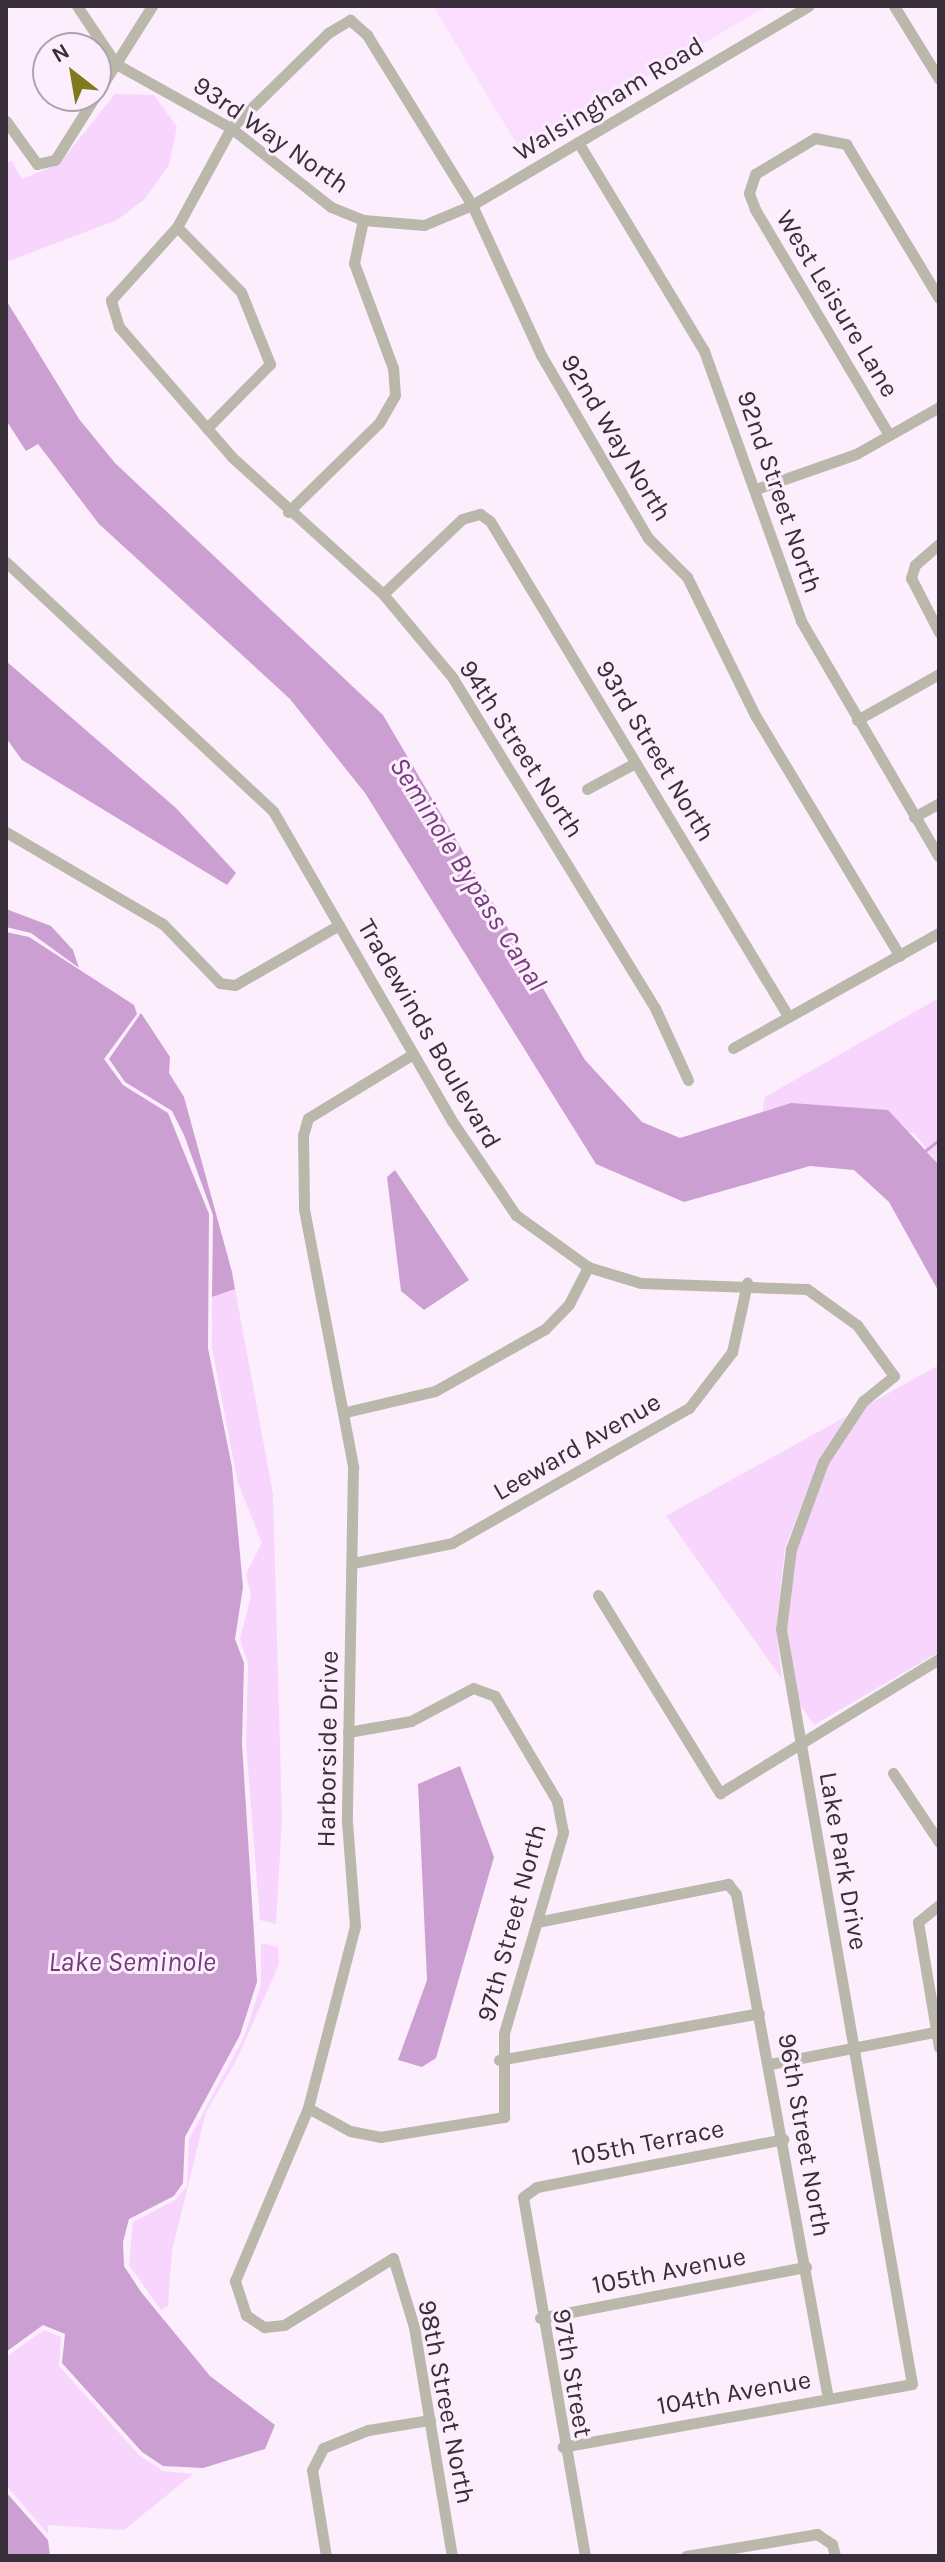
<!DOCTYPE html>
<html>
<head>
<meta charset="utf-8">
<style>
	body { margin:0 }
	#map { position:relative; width:945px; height:2562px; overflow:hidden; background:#fdeefe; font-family:Karla,sans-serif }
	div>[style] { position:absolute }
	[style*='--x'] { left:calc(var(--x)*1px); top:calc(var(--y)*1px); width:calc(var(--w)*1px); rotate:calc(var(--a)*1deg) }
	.built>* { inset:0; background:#fbdeff }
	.green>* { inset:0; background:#f7d5fc }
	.water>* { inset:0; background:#cc9fd2 }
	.stream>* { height:3px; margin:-1.5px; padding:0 1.5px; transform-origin:1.5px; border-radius:1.5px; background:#cc9fd2 }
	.minor>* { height:11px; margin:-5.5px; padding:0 5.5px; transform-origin:5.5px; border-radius:5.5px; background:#b9b8aa }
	span { translate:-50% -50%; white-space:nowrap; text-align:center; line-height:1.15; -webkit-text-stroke:6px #fdeefe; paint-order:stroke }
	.street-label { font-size:26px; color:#382f3a }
	.water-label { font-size:28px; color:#743d7c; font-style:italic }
	.frame { position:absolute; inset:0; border:8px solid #382f3a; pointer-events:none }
	.north { position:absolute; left:32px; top:32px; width:80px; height:80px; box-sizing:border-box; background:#fdeefe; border:2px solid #aea2b0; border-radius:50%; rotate:329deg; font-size:22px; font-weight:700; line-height:32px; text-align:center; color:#382f3a }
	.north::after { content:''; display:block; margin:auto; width:28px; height:36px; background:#82781d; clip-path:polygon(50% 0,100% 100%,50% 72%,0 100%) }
</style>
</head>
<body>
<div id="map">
	<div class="built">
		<div style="clip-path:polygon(433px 6px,767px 6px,521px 151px)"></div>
	</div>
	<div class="green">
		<div style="clip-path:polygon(115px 94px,154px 95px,177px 127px,169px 165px,145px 199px,117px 220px,6px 262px,6px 164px,11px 160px,22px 179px,59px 164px)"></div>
		<div style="clip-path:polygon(939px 998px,939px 1165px,914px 1133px,762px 1113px,765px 1097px)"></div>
		<div style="clip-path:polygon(235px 1289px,273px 1494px,282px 1820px,276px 1924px,260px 1920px,246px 1744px,248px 1664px,240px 1639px,251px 1596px,246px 1574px,262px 1543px,238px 1483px,212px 1348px,212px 1297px)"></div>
		<div style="clip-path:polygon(939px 1365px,939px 1652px,814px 1725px,797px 1700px,786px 1629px,796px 1551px,828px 1465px,867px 1405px)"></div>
		<div style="clip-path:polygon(847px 1416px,819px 1459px,785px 1548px,776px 1628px,782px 1679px,666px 1516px)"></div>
		<div style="clip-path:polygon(261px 1943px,278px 1947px,279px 1964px,237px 2059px,206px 2112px,172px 2251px,168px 2306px,161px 2310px,129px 2265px,133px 2222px,175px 2200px,187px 2186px,189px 2139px,244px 2037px,261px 1984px)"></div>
		<div style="clip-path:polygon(44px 2330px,61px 2337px,59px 2366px,139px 2455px,163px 2471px,193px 2474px,124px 2530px,48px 2525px,48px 2534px,6px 2485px,6px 2357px)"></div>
	</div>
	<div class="water">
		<div style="clip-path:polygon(6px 300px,79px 419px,115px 463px,383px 715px,585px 1060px,642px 1122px,680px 1138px,791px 1103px,888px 1110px,939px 1165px,939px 1292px,889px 1202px,854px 1170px,810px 1166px,684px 1202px,596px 1164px,365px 793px,290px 699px,99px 524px,38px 444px,26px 451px,6px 420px)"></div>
		<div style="clip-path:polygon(6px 661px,176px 808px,236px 873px,227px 885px,22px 760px,6px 738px)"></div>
		<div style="clip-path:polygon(6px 909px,51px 926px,73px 950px,79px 968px,31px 933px,6px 927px)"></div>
		<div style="clip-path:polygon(6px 932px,29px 937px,134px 1005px,137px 1014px,104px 1059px,123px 1085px,168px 1113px,209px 1214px,208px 1348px,232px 1467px,243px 1587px,235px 1639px,244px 1663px,242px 1744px,257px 1982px,240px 2035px,185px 2137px,183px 2183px,174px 2196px,129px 2219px,123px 2242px,124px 2266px,141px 2292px,210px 2376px,275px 2425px,265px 2449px,203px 2468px,163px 2466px,142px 2452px,62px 2363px,65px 2334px,43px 2325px,6px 2352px)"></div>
		<div style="clip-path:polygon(141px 1013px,170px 1057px,169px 1073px,184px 1097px,232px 1272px,235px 1289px,212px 1297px,213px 1215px,184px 1135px,172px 1111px,125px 1082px,109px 1059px)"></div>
		<div style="clip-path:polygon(395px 1170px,469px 1280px,424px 1310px,401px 1291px,387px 1177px)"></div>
		<div style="clip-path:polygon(460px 1766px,494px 1857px,436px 2058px,422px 2067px,398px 2060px,427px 1980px,418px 1784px)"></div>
		<div style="clip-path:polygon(6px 2492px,48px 2540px,50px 2556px,6px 2556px)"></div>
	</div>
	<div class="stream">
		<div style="--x:926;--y:1150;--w:16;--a:-38"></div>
	</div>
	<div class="minor">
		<div style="--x:77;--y:6;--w:70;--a:56.1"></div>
		<div style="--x:116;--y:64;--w:132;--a:29.1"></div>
		<div style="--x:231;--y:128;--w:127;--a:38.3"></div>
		<div style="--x:331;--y:207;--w:35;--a:22"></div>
		<div style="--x:363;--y:220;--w:61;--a:4.7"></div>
		<div style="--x:424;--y:225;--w:52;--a:-22.6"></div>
		<div style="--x:472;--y:205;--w:391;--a:-30.6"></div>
		<div style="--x:894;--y:6;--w:86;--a:58.3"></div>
		<div style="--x:6;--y:121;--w:53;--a:54.2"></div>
		<div style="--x:37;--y:164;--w:18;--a:-13"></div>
		<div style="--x:55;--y:160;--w:182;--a:-57.8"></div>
		<div style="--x:578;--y:142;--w:244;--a:58.9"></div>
		<div style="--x:704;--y:351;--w:287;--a:70.2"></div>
		<div style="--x:801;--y:621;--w:273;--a:59.7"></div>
		<div style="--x:177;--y:227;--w:91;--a:45.4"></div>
		<div style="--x:241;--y:292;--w:78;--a:68.1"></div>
		<div style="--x:270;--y:364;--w:90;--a:134.5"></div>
		<div style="--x:889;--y:435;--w:263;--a:-120.7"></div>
		<div style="--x:755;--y:209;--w:17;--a:-111"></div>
		<div style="--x:749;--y:193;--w:20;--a:-72"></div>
		<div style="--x:755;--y:174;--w:70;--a:-31"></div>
		<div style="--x:815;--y:138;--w:32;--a:11"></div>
		<div style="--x:846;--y:144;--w:180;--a:58.9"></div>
		<div style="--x:756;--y:489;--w:106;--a:-19.3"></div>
		<div style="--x:856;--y:454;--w:95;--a:-29.5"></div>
		<div style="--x:288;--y:512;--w:127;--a:-44.4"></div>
		<div style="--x:379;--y:423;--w:32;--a:-60"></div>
		<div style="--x:395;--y:395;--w:27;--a:-94"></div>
		<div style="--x:393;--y:368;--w:112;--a:-110.4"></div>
		<div style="--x:354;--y:263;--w:44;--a:-78.2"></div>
		<div style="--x:939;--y:544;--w:32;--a:139"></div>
		<div style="--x:915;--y:565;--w:14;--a:107"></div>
		<div style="--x:911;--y:578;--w:61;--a:62.6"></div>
		<div style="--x:6;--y:562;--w:365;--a:43"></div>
		<div style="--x:273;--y:811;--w:358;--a:60"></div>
		<div style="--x:452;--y:1121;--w:114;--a:55.8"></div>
		<div style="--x:516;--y:1215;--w:89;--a:35.8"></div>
		<div style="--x:588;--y:1267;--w:55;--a:16.8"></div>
		<div style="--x:641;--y:1283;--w:166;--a:2.1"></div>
		<div style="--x:807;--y:1289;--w:62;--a:35.8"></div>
		<div style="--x:857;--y:1325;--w:63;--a:54"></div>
		<div style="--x:894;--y:1376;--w:40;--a:141"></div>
		<div style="--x:863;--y:1401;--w:73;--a:123.3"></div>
		<div style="--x:823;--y:1462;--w:93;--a:110.2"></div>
		<div style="--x:791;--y:1549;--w:81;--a:97.1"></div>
		<div style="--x:781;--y:1629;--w:766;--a:80.16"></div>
		<div style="--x:912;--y:2384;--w:355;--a:169.8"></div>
		<div style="--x:383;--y:594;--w:109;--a:-43.5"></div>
		<div style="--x:462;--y:519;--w:19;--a:-16"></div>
		<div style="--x:480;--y:514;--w:12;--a:35"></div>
		<div style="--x:490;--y:521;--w:578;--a:58.95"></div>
		<div style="--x:857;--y:720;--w:94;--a:-29.3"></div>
		<div style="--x:587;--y:789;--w:55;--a:-28.4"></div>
		<div style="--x:914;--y:817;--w:29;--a:-29"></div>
		<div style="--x:6;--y:832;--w:182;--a:30.4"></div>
		<div style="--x:163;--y:924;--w:82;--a:46"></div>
		<div style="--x:220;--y:983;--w:15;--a:8"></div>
		<div style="--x:235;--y:985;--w:120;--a:-30"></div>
		<div style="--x:733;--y:1048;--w:236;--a:-29.2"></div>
		<div style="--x:413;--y:1054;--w:123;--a:148.6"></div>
		<div style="--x:308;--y:1118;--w:18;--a:106"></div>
		<div style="--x:303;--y:1135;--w:74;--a:89.2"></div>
		<div style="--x:304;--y:1209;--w:263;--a:79.2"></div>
		<div style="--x:353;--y:1467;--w:355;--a:91"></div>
		<div style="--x:347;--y:1822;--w:104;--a:85.6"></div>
		<div style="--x:355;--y:1926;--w:188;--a:104.5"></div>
		<div style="--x:308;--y:2108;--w:188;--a:112.9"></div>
		<div style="--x:235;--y:2281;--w:36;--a:72"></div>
		<div style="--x:246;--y:2315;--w:22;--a:34"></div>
		<div style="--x:264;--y:2327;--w:20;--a:-6"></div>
		<div style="--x:284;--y:2325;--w:128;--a:-31.6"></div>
		<div style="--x:393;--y:2258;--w:72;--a:73.1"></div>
		<div style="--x:414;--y:2327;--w:232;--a:80.6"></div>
		<div style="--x:688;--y:1080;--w:79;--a:-114.6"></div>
		<div style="--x:655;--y:1008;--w:387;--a:-121.5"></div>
		<div style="--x:453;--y:678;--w:109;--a:-129.8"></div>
		<div style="--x:383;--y:594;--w:204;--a:-137.8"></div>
		<div style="--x:232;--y:457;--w:172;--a:-131"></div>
		<div style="--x:119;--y:327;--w:28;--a:-107"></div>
		<div style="--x:111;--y:300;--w:98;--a:-47.9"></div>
		<div style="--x:177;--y:227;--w:113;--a:-61.4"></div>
		<div style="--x:231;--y:128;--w:136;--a:-44.4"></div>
		<div style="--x:328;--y:33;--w:26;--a:-31"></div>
		<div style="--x:350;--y:20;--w:23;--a:41"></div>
		<div style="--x:367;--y:35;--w:200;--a:58.3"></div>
		<div style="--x:472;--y:205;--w:165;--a:65.3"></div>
		<div style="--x:541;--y:355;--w:212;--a:59.7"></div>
		<div style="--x:648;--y:538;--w:55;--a:45"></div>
		<div style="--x:687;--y:577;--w:154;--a:63.8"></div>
		<div style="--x:755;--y:715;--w:281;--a:59"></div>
		<div style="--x:346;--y:1412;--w:91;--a:-13.3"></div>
		<div style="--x:435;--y:1391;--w:126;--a:-29.4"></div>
		<div style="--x:545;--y:1329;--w:35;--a:-46"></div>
		<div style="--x:569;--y:1304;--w:42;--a:-62.8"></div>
		<div style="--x:353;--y:1563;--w:101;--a:-11.4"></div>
		<div style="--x:452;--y:1543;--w:273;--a:-29.7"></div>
		<div style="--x:689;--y:1408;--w:71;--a:-52.5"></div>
		<div style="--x:732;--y:1352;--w:71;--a:-77.7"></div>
		<div style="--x:598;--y:1595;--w:233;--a:58.4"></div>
		<div style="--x:720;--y:1793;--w:257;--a:-31.5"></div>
		<div style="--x:893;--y:1773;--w:83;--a:56.3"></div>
		<div style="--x:939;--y:1905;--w:27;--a:141"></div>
		<div style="--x:918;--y:1922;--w:127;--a:80.5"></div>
		<div style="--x:537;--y:1922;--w:195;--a:-11.3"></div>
		<div style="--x:728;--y:1884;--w:13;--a:51"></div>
		<div style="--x:736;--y:1894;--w:512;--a:79.66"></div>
		<div style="--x:499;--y:2060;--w:264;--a:-10.2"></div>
		<div style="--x:770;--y:2064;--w:172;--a:-11"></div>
		<div style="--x:308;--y:2108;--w:48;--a:28.7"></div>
		<div style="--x:350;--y:2131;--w:31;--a:11"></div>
		<div style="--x:380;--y:2137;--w:126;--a:-9.2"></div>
		<div style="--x:504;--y:2117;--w:84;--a:-90"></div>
		<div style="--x:504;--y:2033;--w:209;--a:-73.6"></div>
		<div style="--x:563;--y:1832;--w:32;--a:-101"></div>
		<div style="--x:557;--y:1801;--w:122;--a:-120.6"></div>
		<div style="--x:495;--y:1696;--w:23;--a:-160"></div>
		<div style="--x:473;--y:1688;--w:70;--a:152"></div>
		<div style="--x:411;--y:1721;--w:64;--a:170.1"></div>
		<div style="--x:540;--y:2318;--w:271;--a:-10.9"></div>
		<div style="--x:326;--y:2556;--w:87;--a:-99.2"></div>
		<div style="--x:312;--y:2470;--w:25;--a:-63"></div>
		<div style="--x:323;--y:2448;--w:48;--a:-21.8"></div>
		<div style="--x:368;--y:2430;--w:63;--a:-9.2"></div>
		<div style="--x:585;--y:2556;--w:364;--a:-99.8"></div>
		<div style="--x:523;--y:2197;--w:17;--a:-36"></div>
		<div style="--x:537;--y:2187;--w:251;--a:-11"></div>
		<div style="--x:686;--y:2556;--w:133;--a:-9.5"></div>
		<div style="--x:817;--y:2534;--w:18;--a:34"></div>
		<div style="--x:832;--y:2544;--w:12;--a:76"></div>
	</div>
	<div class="street-label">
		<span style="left:609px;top:99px;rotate:-31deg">Walsingham Road</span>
		<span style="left:271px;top:135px;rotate:35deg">93rd Way North</span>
		<span style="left:837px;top:304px;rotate:59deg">West Leisure Lane</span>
		<span style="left:616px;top:438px;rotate:59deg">92nd Way North</span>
		<span style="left:779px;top:492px;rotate:71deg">92nd Street North</span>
		<span style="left:521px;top:749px;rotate:57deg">94th Street North</span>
		<span style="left:655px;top:751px;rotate:59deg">93rd Street North</span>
		<span style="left:429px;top:1034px;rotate:60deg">Tradewinds Boulevard</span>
		<span style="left:577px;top:1447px;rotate:-30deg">Leeward Avenue</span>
		<span style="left:328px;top:1749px;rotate:-89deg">Harborside Drive</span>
		<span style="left:843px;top:1861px;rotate:80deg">Lake Park Drive</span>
		<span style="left:512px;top:1923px;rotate:-75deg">97th Street North</span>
		<span style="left:804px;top:2135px;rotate:80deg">96th Street North</span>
		<span style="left:648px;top:2143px;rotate:-11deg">105th Terrace</span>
		<span style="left:669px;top:2271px;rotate:-11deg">105th Avenue</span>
		<span style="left:572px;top:2373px;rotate:80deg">97th Street</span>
		<span style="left:734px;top:2393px;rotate:-10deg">104th Avenue</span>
		<span style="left:446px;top:2402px;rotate:79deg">98th Street North</span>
	</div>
	<div class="water-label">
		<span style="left:468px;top:874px;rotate:58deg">Seminole Bypass Canal</span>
		<span style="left:132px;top:1962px">Lake Seminole</span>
	</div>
	<div class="frame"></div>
	<div class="north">N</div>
</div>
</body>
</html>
